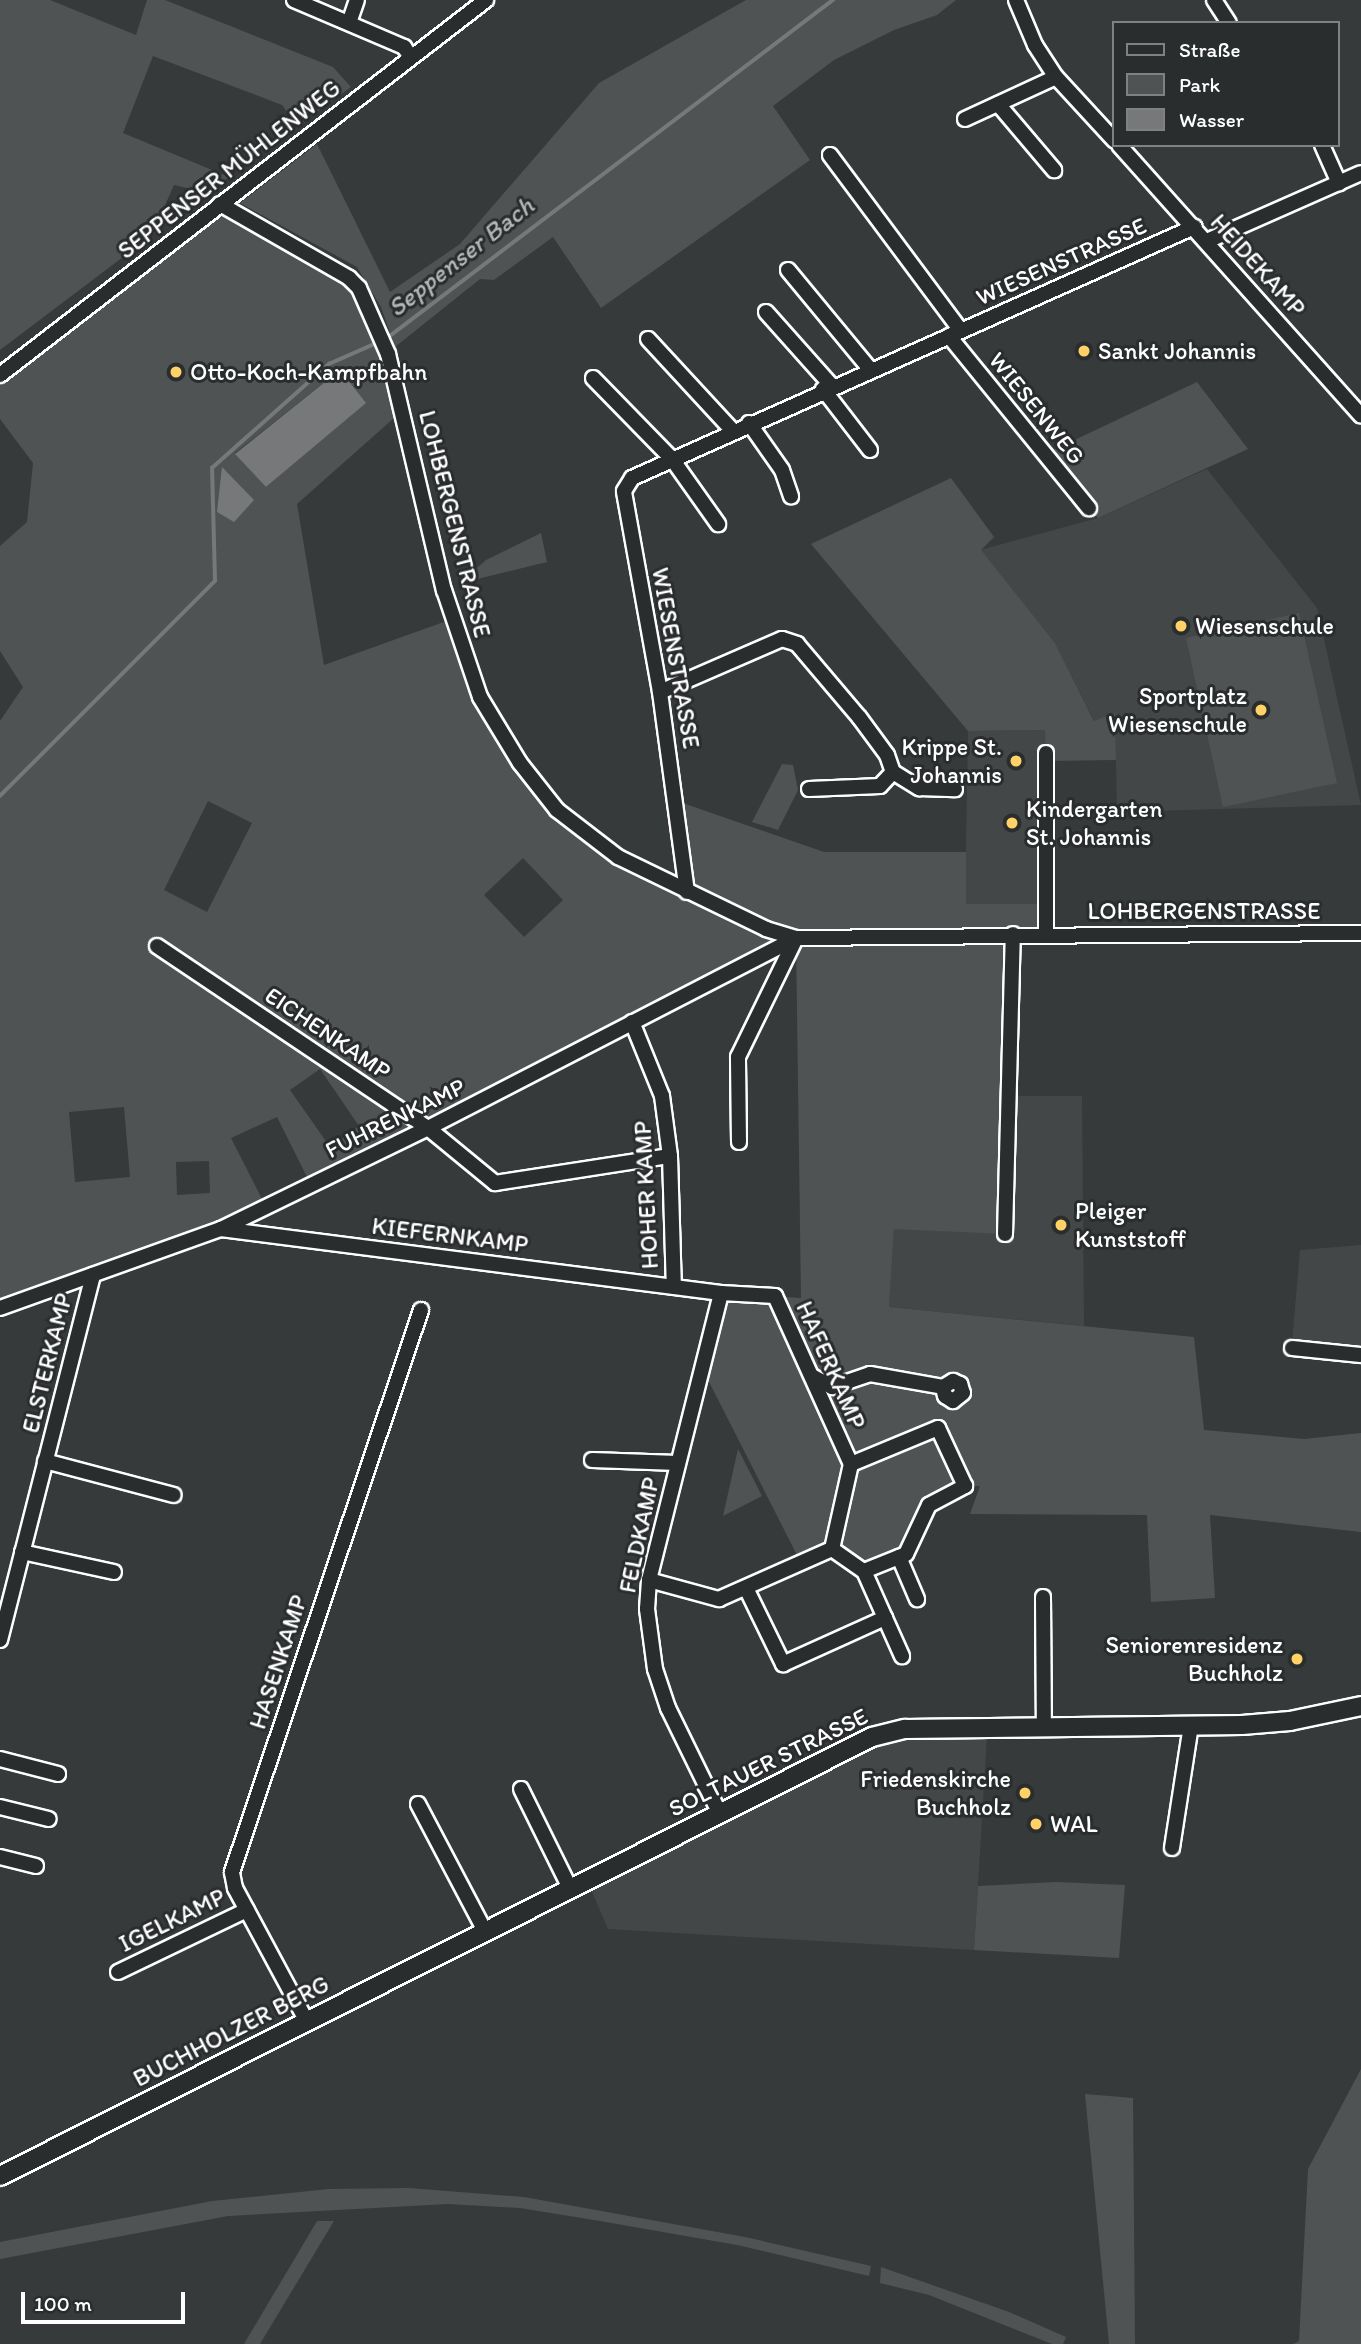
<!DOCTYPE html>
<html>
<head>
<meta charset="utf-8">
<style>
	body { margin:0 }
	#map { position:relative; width:1361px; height:2344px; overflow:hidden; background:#373a3b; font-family:Itim,sans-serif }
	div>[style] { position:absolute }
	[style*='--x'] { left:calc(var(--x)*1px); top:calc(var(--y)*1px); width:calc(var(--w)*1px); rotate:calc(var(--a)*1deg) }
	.built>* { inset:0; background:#444748 }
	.green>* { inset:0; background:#505354 }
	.water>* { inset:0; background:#767879 }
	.stream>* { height:3.5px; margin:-1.75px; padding:0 1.75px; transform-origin:1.75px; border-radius:1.75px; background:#767879 }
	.roads { filter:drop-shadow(2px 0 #fff) drop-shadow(-2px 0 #fff) drop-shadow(0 2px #fff) drop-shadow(0 -2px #fff) }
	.minor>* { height:14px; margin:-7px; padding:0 7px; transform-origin:7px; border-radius:7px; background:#2a2d2e }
	.major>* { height:18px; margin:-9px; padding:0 9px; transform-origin:9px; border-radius:9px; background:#2a2d2e }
	.dots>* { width:19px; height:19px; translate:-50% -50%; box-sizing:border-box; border:4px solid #2a2d2e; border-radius:50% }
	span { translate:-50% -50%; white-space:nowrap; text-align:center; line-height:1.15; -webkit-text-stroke:6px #2a2d2e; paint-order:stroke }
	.street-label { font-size:24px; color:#fff }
	.poi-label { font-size:24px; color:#fff }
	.left { translate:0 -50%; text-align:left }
	.right { translate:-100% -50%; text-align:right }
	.water-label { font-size:26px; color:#b4b5b5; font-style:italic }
	.legend { position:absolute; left:1112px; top:21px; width:228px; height:126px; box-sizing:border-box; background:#2a2d2e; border:2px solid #7f8182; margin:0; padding:9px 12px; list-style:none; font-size:21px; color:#fff }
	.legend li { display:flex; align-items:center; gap:14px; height:35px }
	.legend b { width:35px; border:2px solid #7f8182 }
	.scale { position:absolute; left:21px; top:2292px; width:164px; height:32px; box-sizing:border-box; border:4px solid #fff; border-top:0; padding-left:9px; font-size:21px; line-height:24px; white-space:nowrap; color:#fff; -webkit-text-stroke:5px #2a2d2e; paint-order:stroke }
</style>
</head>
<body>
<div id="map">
	<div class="built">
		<div style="clip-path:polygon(1207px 469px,1317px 608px,1361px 805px,1117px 812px,1115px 714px,1095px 722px,1055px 643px,980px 550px,1098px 518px)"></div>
		<div style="clip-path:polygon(1046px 730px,1046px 904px,965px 904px,968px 731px)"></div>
		<div style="clip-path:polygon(1008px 1096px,1082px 1096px,1084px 1326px,889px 1307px,894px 1229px)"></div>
		<div style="clip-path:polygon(1361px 1245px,1361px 1348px,1292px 1343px,1300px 1250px)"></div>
		<div style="clip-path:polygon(987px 1735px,974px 1950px,608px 1929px,590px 1887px,871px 1747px,897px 1738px)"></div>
	</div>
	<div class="green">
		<div style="clip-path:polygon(0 0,50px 0,136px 35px,147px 0,165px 0,333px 67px,351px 87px,298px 126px,282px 105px,153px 56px,123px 133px,229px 177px,208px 193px,174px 185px,162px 212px,168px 223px,0 350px)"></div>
		<div style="clip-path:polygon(746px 0,956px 0,937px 15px,894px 30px,834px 60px,773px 106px,810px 160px,601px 308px,553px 237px,494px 280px,480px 279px,395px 347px,381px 307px,357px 267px,240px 203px,317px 144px,390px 292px,460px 244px,599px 83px)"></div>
		<div style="clip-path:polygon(evenodd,220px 204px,359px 288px,403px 410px,297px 504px,324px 665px,452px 619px,480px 697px,520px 763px,588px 837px,686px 892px,677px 801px,824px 852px,966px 852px,966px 904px,1046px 904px,1046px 934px,1013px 934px,1005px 1234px,894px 1229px,889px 1307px,1194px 1337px,1204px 1430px,1304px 1439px,1361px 1433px,1361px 1532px,1210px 1515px,1215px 1598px,1151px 1602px,1147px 1515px,970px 1514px,980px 1486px,965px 1486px,929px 1505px,906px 1554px,864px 1571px,832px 1550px,801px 1563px,702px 1368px,721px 1293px,801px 1298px,796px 939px,311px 1185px,277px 1117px,231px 1138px,266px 1207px,0 1308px,0 721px,23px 687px,0 651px,0 546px,27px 522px,33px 463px,0 419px,0 375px,220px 204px,340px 370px,365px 403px,266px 487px,235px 453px,340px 370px,220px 204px,208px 801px,252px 823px,207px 912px,164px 890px,208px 801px,220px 204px,523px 858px,563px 900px,524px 937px,484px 895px,523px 858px,220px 204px,320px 1069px,359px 1126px,330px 1147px,290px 1090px,320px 1069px,220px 204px,124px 1107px,130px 1177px,75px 1182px,69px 1112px,124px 1107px,220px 204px,209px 1161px,210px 1193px,177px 1195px,176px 1162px,209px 1161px)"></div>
		<div style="clip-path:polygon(1197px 382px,1248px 449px,1098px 518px,1045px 454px)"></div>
		<div style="clip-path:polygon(951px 478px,994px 537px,981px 550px,1055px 643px,1094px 721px,1115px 713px,1116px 760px,1046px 761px,1045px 730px,968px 731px,811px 544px)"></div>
		<div style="clip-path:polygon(541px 533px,547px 562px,473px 580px,471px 573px,486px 560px)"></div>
		<div style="clip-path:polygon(1299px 613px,1337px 783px,1223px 807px,1186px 638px)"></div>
		<div style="clip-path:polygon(782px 764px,793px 765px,798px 790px,778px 830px,752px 822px)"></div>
		<div style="clip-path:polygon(738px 1449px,762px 1496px,723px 1516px)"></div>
		<div style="clip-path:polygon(1056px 1882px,1125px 1885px,1119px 1958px,974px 1950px,978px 1886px)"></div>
		<div style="clip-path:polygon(1361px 2069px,1361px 2344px,1293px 2344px,1299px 2341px,1308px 2169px)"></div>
		<div style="clip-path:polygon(1085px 2094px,1133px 2098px,1135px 2344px,1109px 2344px)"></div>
		<div style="clip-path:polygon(409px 2188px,524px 2197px,745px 2237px,871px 2266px,869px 2276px,737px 2245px,600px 2221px,520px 2208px,448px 2204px,228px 2216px,0 2259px,0 2242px,212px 2201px,329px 2189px)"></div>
		<div style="clip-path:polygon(317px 2221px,334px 2221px,260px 2344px,244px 2344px)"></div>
		<div style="clip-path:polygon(881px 2267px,1009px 2312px,1066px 2337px,1063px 2344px,1052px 2344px,929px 2295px,880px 2283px)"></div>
	</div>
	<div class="water">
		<div style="clip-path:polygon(340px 370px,366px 403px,266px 487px,235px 454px)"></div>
		<div style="clip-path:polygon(222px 467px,254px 500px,234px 522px,217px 512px)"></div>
	</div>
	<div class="stream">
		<div style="--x:386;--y:339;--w:561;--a:-37.18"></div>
		<div style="--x:0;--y:796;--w:304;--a:-45"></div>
		<div style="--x:215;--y:581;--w:113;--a:-91.5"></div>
		<div style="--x:212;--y:468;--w:157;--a:-41.6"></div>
		<div style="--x:329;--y:364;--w:55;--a:-23.7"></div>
	</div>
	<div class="roads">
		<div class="minor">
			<div style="--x:294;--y:0;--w:120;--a:23.1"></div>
			<div style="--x:404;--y:47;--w:12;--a:55"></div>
			<div style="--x:1016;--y:0;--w:49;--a:67.1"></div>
			<div style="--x:1035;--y:45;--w:38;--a:57"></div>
			<div style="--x:1056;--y:77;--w:86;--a:47.4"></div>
			<div style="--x:1214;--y:0;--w:27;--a:57"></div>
			<div style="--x:349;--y:23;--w:24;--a:-71"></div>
			<div style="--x:998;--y:104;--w:87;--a:49.7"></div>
			<div style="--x:965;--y:119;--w:100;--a:-24.8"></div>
			<div style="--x:1119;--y:145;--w:363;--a:48.2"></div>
			<div style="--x:1322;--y:145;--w:42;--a:65.9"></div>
			<div style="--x:830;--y:155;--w:219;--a:53.3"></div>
			<div style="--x:220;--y:204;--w:149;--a:29.8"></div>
			<div style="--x:349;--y:278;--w:14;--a:45"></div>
			<div style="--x:359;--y:288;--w:72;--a:66.3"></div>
			<div style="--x:388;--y:354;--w:243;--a:76.7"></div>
			<div style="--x:444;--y:590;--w:113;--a:71.4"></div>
			<div style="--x:480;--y:697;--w:77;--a:58.8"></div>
			<div style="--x:520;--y:763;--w:60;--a:51.8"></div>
			<div style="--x:557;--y:810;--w:77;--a:37.6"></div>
			<div style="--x:618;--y:857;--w:165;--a:25.9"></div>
			<div style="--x:766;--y:929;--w:31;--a:17"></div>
			<div style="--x:796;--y:938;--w:565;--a:-0.51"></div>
			<div style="--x:1207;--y:241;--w:168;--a:-23.8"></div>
			<div style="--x:788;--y:270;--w:127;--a:50.4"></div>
			<div style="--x:766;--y:312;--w:99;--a:48.3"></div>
			<div style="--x:949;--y:336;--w:222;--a:50.9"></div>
			<div style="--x:648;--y:339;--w:125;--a:47.3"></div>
			<div style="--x:0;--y:375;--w:614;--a:-37.65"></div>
			<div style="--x:593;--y:378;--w:113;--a:45.7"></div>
			<div style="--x:672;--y:459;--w:80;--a:54.7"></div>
			<div style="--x:823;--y:389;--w:77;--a:52.4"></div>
			<div style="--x:749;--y:423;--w:57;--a:54.9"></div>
			<div style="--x:782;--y:470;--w:28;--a:71"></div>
			<div style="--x:660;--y:692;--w:133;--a:-23.5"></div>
			<div style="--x:782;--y:639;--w:16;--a:18"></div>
			<div style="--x:797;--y:644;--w:96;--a:49.7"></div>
			<div style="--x:859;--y:717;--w:47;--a:53.6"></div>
			<div style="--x:887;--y:755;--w:18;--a:71"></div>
			<div style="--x:893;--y:772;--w:19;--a:133"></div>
			<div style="--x:880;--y:786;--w:71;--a:177.6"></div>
			<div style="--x:1046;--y:753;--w:181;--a:90"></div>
			<div style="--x:893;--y:772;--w:31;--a:32"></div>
			<div style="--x:919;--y:788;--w:36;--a:2"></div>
			<div style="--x:687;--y:892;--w:202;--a:-97.7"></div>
			<div style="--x:660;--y:692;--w:204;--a:-100.2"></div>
			<div style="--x:624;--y:491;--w:15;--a:-58"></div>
			<div style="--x:632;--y:478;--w:616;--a:-24.07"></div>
			<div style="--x:157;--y:946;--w:326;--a:33.9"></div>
			<div style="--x:428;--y:1128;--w:87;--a:39.4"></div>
			<div style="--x:495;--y:1183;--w:177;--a:-8.8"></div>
			<div style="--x:632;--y:1022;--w:80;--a:67.9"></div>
			<div style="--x:662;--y:1096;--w:61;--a:82.4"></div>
			<div style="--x:670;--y:1156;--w:131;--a:88.3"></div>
			<div style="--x:739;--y:1142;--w:85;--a:-90.7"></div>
			<div style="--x:738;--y:1057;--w:132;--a:-64"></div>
			<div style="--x:221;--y:1229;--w:504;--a:7.29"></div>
			<div style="--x:721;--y:1293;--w:54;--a:3.2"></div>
			<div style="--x:775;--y:1296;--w:184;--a:65.7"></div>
			<div style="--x:1005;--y:1234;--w:300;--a:-88.5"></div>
			<div style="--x:0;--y:1308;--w:235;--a:-19.7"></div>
			<div style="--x:221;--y:1229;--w:230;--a:-26"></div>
			<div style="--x:428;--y:1128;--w:414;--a:-27.3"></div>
			<div style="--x:1292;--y:1348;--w:69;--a:5.8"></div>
			<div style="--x:812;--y:1376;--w:23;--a:29"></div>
			<div style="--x:832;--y:1387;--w:40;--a:-18.9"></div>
			<div style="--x:870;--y:1374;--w:74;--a:10.1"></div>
			<div style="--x:943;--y:1387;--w:12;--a:-31"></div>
			<div style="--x:953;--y:1381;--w:8;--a:23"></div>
			<div style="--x:960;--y:1384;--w:9;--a:72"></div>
			<div style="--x:963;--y:1393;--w:13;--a:141"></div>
			<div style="--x:953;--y:1401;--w:9;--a:-148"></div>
			<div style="--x:945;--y:1396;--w:9;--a:-103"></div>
			<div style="--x:592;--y:1460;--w:86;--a:2"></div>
			<div style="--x:45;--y:1461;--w:133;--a:14.8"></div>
			<div style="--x:832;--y:1549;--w:39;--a:35"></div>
			<div style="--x:864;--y:1571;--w:45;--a:-22"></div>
			<div style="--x:906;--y:1554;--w:54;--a:-64.9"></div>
			<div style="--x:929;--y:1505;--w:41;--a:-27.8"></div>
			<div style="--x:965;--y:1486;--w:64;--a:-115"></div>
			<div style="--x:938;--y:1428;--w:94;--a:157.5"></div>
			<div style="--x:22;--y:1552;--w:94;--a:12.3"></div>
			<div style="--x:899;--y:1557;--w:46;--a:66.8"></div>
			<div style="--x:649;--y:1580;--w:73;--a:15.2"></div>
			<div style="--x:719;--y:1599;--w:124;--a:-23.9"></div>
			<div style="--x:832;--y:1549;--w:87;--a:-77.4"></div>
			<div style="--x:746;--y:1588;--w:85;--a:64"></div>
			<div style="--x:783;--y:1664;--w:112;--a:-24.3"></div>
			<div style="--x:885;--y:1618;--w:51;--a:-114.1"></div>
			<div style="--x:1043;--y:1597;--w:130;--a:89.6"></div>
			<div style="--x:885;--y:1618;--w:42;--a:65.9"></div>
			<div style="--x:0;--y:1640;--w:377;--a:-75.7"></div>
			<div style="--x:0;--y:1759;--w:60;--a:14.5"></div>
			<div style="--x:521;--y:1789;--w:108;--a:63.7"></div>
			<div style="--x:418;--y:1804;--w:141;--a:62.2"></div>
			<div style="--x:0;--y:1807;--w:50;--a:13.8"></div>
			<div style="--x:719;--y:1812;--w:116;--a:-116.1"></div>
			<div style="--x:668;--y:1708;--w:41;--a:-108.4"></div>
			<div style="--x:655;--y:1669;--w:61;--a:-97.6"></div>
			<div style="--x:647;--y:1609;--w:29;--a:-86"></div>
			<div style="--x:649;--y:1580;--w:296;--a:-75.9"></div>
			<div style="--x:1172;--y:1848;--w:124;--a:-81.2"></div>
			<div style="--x:0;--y:1857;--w:37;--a:14"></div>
			<div style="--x:118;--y:1972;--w:143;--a:-25.7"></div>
			<div style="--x:306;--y:2020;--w:150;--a:-118.3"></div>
			<div style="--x:235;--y:1888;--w:16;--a:-101"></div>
			<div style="--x:232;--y:1872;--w:593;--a:-71.41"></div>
		</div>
		<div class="major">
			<div style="--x:0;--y:2176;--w:976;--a:-26.72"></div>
			<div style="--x:872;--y:1737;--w:34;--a:-14"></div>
			<div style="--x:905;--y:1729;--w:337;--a:-0.7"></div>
			<div style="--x:1242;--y:1725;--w:48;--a:-4.8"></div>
			<div style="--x:1290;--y:1721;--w:73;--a:-11.9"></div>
		</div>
	</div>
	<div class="dots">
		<div style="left:1084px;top:351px;background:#ffd166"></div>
		<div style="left:176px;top:372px;background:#ffd166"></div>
		<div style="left:1181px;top:626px;background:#ffd166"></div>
		<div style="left:1261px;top:710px;background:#ffd166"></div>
		<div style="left:1016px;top:761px;background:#ffd166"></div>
		<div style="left:1012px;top:823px;background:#ffd166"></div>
		<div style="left:1061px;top:1225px;background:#ffd166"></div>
		<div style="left:1297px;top:1659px;background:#ffd166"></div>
		<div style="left:1025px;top:1793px;background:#ffd166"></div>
		<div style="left:1036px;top:1824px;background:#ffd166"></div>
	</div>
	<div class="street-label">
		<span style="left:229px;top:169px;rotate:-38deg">SEPPENSER MÜHLENWEG</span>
		<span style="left:1061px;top:261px;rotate:-24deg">WIESENSTRASSE</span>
		<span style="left:1258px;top:265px;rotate:48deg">HEIDEKAMP</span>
		<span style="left:1037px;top:408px;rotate:51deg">WIESENWEG</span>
		<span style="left:455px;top:524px;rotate:76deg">LOHBERGENSTRASSE</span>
		<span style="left:676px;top:658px;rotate:80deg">WIESENSTRASSE</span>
		<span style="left:1204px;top:911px">LOHBERGENSTRASSE</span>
		<span style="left:328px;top:1033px;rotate:34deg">EICHENKAMP</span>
		<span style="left:395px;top:1118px;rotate:-26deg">FUHRENKAMP</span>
		<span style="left:646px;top:1195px;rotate:-93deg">HOHER KAMP</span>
		<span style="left:450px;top:1235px;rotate:7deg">KIEFERNKAMP</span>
		<span style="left:47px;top:1363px;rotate:-76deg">ELSTERKAMP</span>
		<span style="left:831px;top:1365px;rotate:66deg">HAFERKAMP</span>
		<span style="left:639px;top:1535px;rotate:-78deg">FELDKAMP</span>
		<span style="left:278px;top:1662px;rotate:-72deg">HASENKAMP</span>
		<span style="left:768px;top:1762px;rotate:-26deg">SOLTAUER STRASSE</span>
		<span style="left:172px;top:1920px;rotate:-26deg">IGELKAMP</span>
		<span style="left:231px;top:2031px;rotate:-27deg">BUCHHOLZER BERG</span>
	</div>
	<div class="poi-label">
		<span class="left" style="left:1098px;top:351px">Sankt Johannis</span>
		<span class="left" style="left:190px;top:372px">Otto-Koch-Kampfbahn</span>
		<span class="left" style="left:1195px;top:626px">Wiesenschule</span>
		<span class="right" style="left:1247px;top:710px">Sportplatz<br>Wiesenschule</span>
		<span class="right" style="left:1002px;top:761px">Krippe St.<br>Johannis</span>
		<span class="left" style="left:1026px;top:823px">Kindergarten<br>St. Johannis</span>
		<span class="left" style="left:1075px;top:1225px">Pleiger<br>Kunststoff</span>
		<span class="right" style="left:1283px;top:1659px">Seniorenresidenz<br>Buchholz</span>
		<span class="right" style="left:1011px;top:1793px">Friedenskirche<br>Buchholz</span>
		<span class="left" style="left:1050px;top:1824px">WAL</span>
	</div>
	<div class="water-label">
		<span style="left:461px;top:257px;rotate:-38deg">Seppenser Bach</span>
	</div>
	<ul class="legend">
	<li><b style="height:9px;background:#2a2d2e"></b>Straße</li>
	<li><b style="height:19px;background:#505354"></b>Park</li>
	<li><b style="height:19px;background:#767879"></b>Wasser</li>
	</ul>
	<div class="scale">100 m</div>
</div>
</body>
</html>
